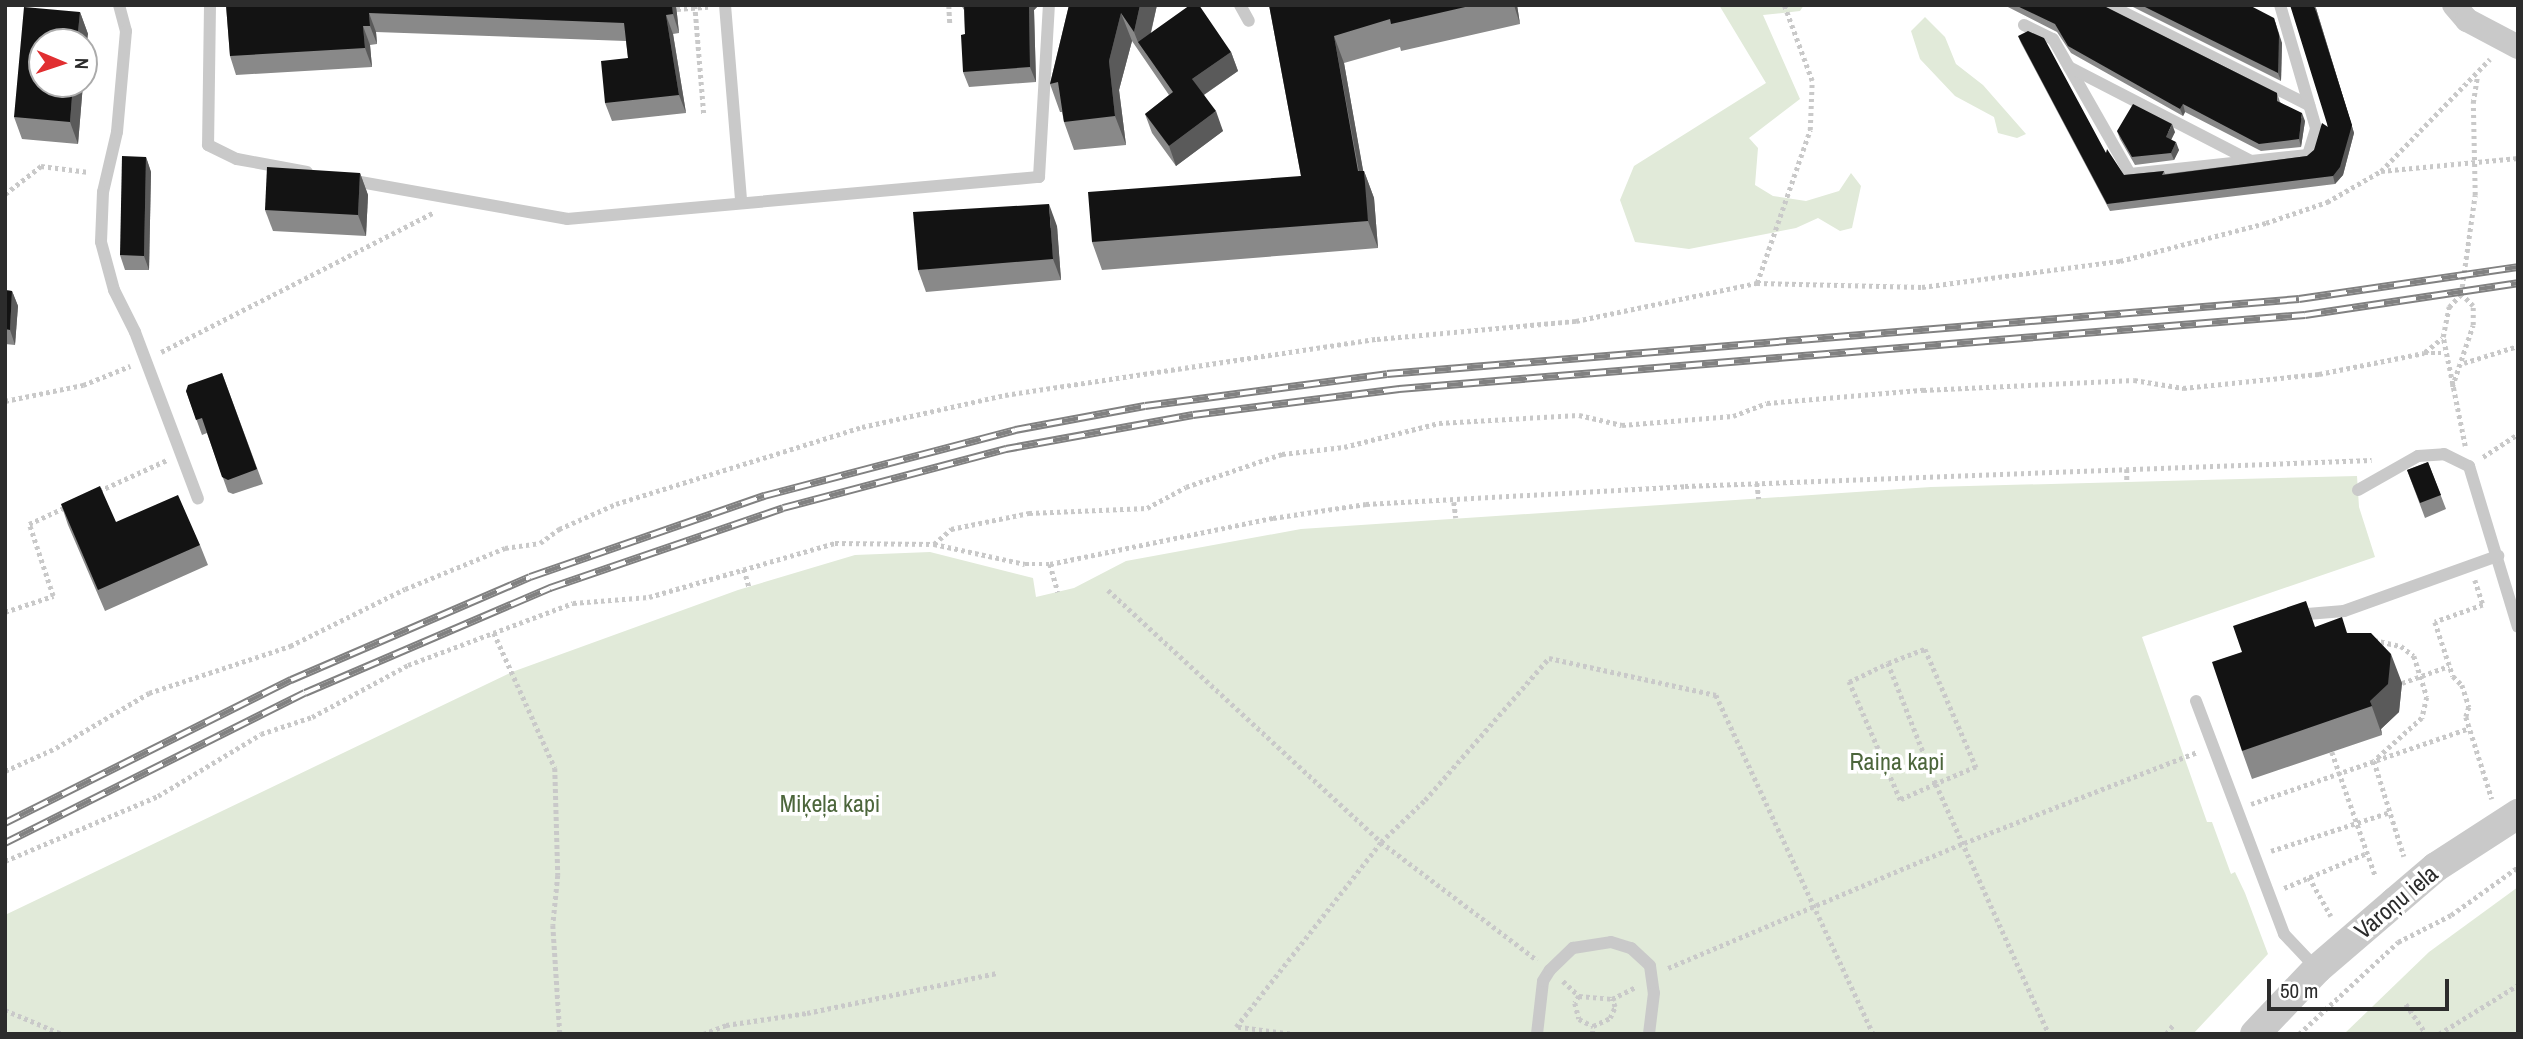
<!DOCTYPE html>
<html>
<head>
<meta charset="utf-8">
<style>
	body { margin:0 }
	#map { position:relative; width:2523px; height:1039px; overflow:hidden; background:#fff; font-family:"Archivo Narrow",sans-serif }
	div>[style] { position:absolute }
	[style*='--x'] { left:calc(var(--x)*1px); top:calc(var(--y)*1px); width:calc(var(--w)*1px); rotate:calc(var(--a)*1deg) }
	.green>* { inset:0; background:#e1ead9 }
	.path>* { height:4.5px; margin-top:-2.25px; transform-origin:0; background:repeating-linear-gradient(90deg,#c9c9c9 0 3.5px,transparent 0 7px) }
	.service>* { height:12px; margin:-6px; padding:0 6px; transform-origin:6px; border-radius:6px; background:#c9c9c9 }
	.minor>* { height:24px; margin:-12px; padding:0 12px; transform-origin:12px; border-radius:12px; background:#c9c9c9 }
	.tertiary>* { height:30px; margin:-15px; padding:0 15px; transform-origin:15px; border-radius:15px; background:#c9c9c9 }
	.rail>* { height:8px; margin-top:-4px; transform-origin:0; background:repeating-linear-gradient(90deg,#fff 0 16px,#818181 0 32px); box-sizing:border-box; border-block:2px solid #818181 }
	.wall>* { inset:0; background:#898989 }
	.shaded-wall>* { inset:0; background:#5a5a5a }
	.building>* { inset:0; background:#131313 }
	span { translate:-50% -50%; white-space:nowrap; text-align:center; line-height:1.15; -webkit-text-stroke:7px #fff; paint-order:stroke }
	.park-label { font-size:24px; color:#4c663b }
	.street-label { font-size:24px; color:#2c2c2c }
	.frame { position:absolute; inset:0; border:7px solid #2c2c2c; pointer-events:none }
	.north { position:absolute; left:28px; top:28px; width:70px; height:70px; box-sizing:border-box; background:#fff; border:2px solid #ababab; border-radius:50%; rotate:92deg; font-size:19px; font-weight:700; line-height:28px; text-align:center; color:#2c2c2c }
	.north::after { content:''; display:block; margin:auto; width:24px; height:32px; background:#e12f31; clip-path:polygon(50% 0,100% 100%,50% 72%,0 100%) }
	.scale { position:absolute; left:2267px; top:979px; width:182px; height:32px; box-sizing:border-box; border:4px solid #2c2c2c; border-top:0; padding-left:9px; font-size:21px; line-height:24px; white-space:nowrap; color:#2c2c2c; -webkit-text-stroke:5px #fff; paint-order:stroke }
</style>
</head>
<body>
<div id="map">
	<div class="green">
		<div style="clip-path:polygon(1719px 5px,1804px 5px,1800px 11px,1763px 15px,1800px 99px,1749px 138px,1758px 148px,1755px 185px,1773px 196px,1806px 201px,1839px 191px,1851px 173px,1861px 186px,1852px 228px,1840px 231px,1818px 218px,1796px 228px,1689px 249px,1635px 242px,1620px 200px,1634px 166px,1766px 83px)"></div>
		<div style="clip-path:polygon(1925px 17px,1945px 37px,1956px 64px,1983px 85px,2026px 134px,2017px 138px,1998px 133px,1994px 117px,1955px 96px,1920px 59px,1911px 31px)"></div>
		<div style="clip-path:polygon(2357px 476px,2359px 507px,2375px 557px,2142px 637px,2207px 822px,2212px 822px,2231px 874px,2235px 872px,2245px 893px,2268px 954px,2193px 1034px,5px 1034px,5px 915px,512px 672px,738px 590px,855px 555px,930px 552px,1033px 578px,1036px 597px,1074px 588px,1126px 561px,1301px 529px,1931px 487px)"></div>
		<div style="clip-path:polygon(2518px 887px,2518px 1034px,2344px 1034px,2429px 952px)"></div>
	</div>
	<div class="path">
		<div style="--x:695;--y:5;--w:110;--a:85.3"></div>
		<div style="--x:949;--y:5;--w:18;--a:87"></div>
		<div style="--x:677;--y:9;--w:31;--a:-4"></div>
		<div style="--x:2381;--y:171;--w:138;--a:-5.4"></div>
		<div style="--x:5;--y:194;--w:46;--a:-37.9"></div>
		<div style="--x:41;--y:166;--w:48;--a:7.1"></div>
		<div style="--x:1757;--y:283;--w:162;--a:-70.9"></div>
		<div style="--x:1810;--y:130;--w:49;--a:-87.7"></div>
		<div style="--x:1812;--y:81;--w:81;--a:-110.2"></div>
		<div style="--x:161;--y:352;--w:305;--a:-27.1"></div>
		<div style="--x:2425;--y:352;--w:22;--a:-39"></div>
		<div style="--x:2464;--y:363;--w:57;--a:-17.5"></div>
		<div style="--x:2452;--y:387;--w:65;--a:-71.3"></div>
		<div style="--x:2473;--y:325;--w:19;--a:-90"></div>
		<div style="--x:2473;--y:306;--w:17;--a:-135"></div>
		<div style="--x:5;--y:401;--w:80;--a:-11.6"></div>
		<div style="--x:83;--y:385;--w:51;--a:-22"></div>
		<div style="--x:2465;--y:446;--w:111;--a:-101.4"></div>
		<div style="--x:2443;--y:337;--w:31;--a:-79"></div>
		<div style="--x:2449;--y:307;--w:18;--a:-47"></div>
		<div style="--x:2461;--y:294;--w:100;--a:-82"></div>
		<div style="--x:2475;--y:195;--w:92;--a:-91.2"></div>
		<div style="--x:2473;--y:103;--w:25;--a:-81"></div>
		<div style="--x:2483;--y:457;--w:42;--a:-33.3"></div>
		<div style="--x:2127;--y:469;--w:13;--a:90"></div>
		<div style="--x:1757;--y:483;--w:16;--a:83"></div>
		<div style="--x:99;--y:491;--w:75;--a:-24.5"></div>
		<div style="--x:1454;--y:502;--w:16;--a:83"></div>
		<div style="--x:934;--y:544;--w:23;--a:-41"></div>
		<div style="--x:951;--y:529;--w:80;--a:-11.6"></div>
		<div style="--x:1029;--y:513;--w:118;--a:-2.4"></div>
		<div style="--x:1147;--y:508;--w:44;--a:-28.3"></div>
		<div style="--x:1186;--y:487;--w:102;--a:-19"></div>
		<div style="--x:1282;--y:454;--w:62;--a:-6.4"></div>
		<div style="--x:1344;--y:447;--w:98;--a:-14.2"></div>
		<div style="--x:1439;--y:423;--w:140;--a:-3.3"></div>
		<div style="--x:1579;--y:415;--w:44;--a:13.1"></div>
		<div style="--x:1622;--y:425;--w:111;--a:-4.6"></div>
		<div style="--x:1733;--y:416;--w:36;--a:-21"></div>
		<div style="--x:1767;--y:403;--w:157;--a:-4.8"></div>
		<div style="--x:1923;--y:390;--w:211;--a:-2.7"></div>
		<div style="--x:2134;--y:380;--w:50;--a:9.3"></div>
		<div style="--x:2183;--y:388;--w:137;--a:-5.9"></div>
		<div style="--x:2319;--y:374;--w:107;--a:-11.3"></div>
		<div style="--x:2424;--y:353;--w:21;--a:0"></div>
		<div style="--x:1050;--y:564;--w:29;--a:74"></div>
		<div style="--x:744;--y:569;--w:18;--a:74"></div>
		<div style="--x:2475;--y:580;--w:26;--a:72"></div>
		<div style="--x:2483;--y:605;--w:51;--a:160.5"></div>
		<div style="--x:2435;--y:622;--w:57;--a:71.6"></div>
		<div style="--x:2453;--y:676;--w:13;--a:45"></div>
		<div style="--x:2462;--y:685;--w:23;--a:72"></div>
		<div style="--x:2469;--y:707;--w:10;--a:107"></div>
		<div style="--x:2466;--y:717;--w:86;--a:72.4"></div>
		<div style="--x:1108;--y:590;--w:372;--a:42.7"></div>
		<div style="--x:1381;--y:842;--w:61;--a:-43.7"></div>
		<div style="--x:1425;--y:800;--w:189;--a:-48.9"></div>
		<div style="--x:1549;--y:658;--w:171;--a:12.5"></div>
		<div style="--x:1716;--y:695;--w:374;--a:65.1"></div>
		<div style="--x:5;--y:612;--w:51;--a:-18.4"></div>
		<div style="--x:53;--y:596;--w:76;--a:-108.4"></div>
		<div style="--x:29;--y:524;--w:41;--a:-24.7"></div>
		<div style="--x:494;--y:633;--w:148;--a:65.7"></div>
		<div style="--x:555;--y:768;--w:107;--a:88.4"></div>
		<div style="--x:558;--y:875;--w:50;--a:95.7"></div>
		<div style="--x:553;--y:925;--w:109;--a:86.3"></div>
		<div style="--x:2374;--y:640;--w:28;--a:13"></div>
		<div style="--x:2401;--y:646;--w:16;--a:38"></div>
		<div style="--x:2414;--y:656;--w:43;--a:72.4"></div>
		<div style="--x:2427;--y:697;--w:22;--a:103"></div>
		<div style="--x:2422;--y:718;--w:64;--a:138.1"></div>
		<div style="--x:2374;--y:761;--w:100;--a:72.5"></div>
		<div style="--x:1888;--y:663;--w:40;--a:-21"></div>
		<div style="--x:1925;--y:649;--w:129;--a:66.6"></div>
		<div style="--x:1976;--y:767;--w:43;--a:157"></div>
		<div style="--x:1936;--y:784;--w:39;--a:156"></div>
		<div style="--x:1900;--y:800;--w:129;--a:-113.4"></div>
		<div style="--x:1849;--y:682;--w:43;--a:-26"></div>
		<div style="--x:1888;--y:663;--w:130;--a:68.4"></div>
		<div style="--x:1936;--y:784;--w:274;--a:65.7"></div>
		<div style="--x:2402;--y:683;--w:50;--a:-19.9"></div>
		<div style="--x:2332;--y:752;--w:130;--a:70.7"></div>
		<div style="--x:5;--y:771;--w:56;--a:-24.3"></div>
		<div style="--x:56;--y:748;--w:108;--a:-30.6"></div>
		<div style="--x:149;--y:693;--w:149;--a:-18.4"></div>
		<div style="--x:290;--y:646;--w:128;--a:-26.4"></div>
		<div style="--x:405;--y:589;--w:108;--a:-22.3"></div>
		<div style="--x:505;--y:548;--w:35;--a:-8"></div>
		<div style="--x:540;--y:543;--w:24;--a:-36"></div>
		<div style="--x:559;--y:529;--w:62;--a:-23.7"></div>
		<div style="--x:616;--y:504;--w:258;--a:-17.4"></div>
		<div style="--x:862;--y:427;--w:147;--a:-12.6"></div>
		<div style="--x:1005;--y:395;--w:376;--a:-8.6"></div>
		<div style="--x:1377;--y:339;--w:200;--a:-5.2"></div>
		<div style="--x:1576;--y:321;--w:185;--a:-11.9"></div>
		<div style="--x:1757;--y:283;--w:165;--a:1.4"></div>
		<div style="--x:1922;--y:287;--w:200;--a:-7.5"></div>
		<div style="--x:2120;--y:261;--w:151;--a:-14.6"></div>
		<div style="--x:2266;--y:223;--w:65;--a:-19"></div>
		<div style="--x:2327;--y:202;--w:62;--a:-29.9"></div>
		<div style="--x:2381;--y:171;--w:156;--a:-45.8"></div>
		<div style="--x:2251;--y:804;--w:231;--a:-19.2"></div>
		<div style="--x:2271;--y:851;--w:125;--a:-18.1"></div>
		<div style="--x:5;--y:861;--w:166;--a:-23"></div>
		<div style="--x:158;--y:796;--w:120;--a:-31"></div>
		<div style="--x:261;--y:734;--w:54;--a:-18.4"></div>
		<div style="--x:312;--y:717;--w:109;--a:-28.4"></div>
		<div style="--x:408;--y:665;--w:176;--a:-20.6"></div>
		<div style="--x:573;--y:603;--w:76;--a:-4.5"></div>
		<div style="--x:649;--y:597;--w:194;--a:-16.2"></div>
		<div style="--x:835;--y:543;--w:99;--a:0.6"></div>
		<div style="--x:934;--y:544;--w:93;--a:12.4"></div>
		<div style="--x:1025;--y:564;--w:25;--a:0"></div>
		<div style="--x:1050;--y:564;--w:228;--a:-11.7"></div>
		<div style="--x:1273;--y:518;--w:94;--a:-8.6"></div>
		<div style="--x:1366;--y:504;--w:320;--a:-3.2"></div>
		<div style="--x:1685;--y:486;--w:687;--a:-2.17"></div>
		<div style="--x:2309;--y:877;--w:45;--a:60.6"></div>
		<div style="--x:2284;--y:888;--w:90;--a:-22.9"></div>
		<div style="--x:1668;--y:968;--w:321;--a:-22.9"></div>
		<div style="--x:1964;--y:843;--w:250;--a:-21.3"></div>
		<div style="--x:1563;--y:981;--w:22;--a:43"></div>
		<div style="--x:1579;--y:996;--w:33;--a:5"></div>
		<div style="--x:1612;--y:999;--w:27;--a:-27"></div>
		<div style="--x:1579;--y:996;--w:8;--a:120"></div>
		<div style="--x:1575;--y:1003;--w:16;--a:76"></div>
		<div style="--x:1579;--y:1019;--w:16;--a:27"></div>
		<div style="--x:1593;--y:1026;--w:19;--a:-25"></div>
		<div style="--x:1610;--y:1018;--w:12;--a:-66"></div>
		<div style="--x:1615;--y:1007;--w:9;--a:-111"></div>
		<div style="--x:2406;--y:1004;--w:36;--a:56"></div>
		<div style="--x:5;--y:1010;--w:62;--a:22.8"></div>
		<div style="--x:703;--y:1034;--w:25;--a:-21"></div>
		<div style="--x:726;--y:1025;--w:82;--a:-8.4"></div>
		<div style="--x:807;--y:1013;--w:194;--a:-11.9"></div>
		<div style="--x:1290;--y:1034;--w:54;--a:-172.6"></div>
		<div style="--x:1236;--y:1027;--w:235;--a:-51.9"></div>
		<div style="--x:1381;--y:842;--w:196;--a:37.1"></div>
		<div style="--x:1592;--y:1034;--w:8;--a:-83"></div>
		<div style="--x:2166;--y:1034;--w:11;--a:-52"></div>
		<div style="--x:2299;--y:1034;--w:135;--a:-42.9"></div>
		<div style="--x:2398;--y:942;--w:59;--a:-27"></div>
		<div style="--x:2451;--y:915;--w:82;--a:-35.6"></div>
		<div style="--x:2439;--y:1034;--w:93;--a:-31.8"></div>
	</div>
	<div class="service">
		<div style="--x:119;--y:5;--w:27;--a:75"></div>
		<div style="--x:126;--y:31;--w:101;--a:95.1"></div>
		<div style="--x:117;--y:132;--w:62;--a:103.1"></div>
		<div style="--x:103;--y:192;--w:50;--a:92.3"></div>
		<div style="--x:101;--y:242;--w:50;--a:74.8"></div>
		<div style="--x:114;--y:290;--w:47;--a:63.4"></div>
		<div style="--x:135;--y:332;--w:178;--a:69.3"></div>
		<div style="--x:210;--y:5;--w:140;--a:90.8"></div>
		<div style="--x:208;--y:145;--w:32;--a:26"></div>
		<div style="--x:237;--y:159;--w:71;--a:10.5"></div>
		<div style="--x:725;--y:5;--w:197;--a:85.3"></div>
		<div style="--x:1240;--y:5;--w:18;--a:61"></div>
		<div style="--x:2109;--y:5;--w:224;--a:26.6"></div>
		<div style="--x:2024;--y:25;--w:32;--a:26"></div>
		<div style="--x:2053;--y:39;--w:155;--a:60.3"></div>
		<div style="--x:2130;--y:174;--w:179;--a:-6.1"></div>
		<div style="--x:2308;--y:155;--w:28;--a:-73"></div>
		<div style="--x:2316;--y:128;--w:128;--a:-106.3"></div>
		<div style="--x:2069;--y:67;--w:205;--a:27.3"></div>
		<div style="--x:349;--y:180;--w:221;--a:10.1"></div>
		<div style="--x:567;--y:219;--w:474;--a:-5.1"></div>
		<div style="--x:1039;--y:177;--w:172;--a:-86.7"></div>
		<div style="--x:2358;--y:490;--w:69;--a:-29.5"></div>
		<div style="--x:2418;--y:456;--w:26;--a:-4"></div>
		<div style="--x:2444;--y:454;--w:28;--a:26"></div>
		<div style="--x:2469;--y:466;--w:168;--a:73.1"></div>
		<div style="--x:2295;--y:615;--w:49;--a:-4.7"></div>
		<div style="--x:2344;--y:611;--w:164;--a:-19.7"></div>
		<div style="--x:2196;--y:701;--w:249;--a:69.3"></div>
		<div style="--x:2284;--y:934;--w:48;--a:46.7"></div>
		<div style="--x:1537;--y:1034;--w:53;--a:-83.5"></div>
		<div style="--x:1543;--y:981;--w:13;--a:-58"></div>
		<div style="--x:1550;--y:970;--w:32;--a:-44"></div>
		<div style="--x:1573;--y:948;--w:38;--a:-9"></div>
		<div style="--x:1611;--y:942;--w:21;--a:17"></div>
		<div style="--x:1631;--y:948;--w:26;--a:43"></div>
		<div style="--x:1650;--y:966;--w:27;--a:82"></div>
		<div style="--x:1654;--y:993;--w:41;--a:97"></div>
	</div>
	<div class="minor">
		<div style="--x:2454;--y:5;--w:20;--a:49"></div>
		<div style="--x:2467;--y:20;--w:58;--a:27.9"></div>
	</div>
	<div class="tertiary">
		<div style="--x:2255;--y:1034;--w:90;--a:-46.4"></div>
		<div style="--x:2317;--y:969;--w:103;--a:-40.7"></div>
		<div style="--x:2395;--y:902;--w:54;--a:-40.5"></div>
		<div style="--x:2436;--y:867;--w:98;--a:-32.9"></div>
	</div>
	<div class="rail">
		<div style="--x:5;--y:823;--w:320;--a:-26.6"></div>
		<div style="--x:291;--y:680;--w:260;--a:-23.3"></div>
		<div style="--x:530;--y:577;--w:248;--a:-19.1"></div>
		<div style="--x:764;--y:496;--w:260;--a:-14.7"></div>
		<div style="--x:1015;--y:430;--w:132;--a:-10.5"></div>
		<div style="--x:1145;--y:406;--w:244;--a:-7.5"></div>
		<div style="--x:1387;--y:374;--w:915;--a:-4.7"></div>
		<div style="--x:2299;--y:299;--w:221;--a:-8.3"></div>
		<div style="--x:5;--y:843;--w:335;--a:-26.6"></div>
		<div style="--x:305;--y:693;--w:267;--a:-23.2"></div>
		<div style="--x:550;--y:588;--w:246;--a:-18.9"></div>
		<div style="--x:783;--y:508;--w:231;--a:-14.8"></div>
		<div style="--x:1006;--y:449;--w:190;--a:-10.3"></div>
		<div style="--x:1193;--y:415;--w:208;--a:-7.2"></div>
		<div style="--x:1399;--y:389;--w:909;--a:-4.67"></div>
		<div style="--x:2305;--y:315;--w:215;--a:-8.5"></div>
	</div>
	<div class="wall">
		<div style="clip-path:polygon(226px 5px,676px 5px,679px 33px,673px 34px,686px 113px,612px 121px,605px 103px,628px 58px,626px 41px,376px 32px,377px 44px,370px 45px,372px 67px,236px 75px,230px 56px)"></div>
		<div style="clip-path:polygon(961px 5px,1039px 5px,1034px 10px,1036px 82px,969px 87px,963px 72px,965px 34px,964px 10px)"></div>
		<div style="clip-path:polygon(1069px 5px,1157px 5px,1151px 33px,1231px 52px,1238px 71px,1204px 95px,1223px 131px,1176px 166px,1152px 133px,1145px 114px,1169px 95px,1132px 41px,1119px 90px,1126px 145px,1074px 150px,1064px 122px,1062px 112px,1060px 112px,1050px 84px)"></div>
		<div style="clip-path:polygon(1269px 5px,1517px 5px,1520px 24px,1401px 51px,1400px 47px,1344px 63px,1363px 171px,1364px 171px,1374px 198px,1378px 248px,1102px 270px,1092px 242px,1301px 176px)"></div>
		<div style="clip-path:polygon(2004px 5px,2102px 5px,2277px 93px,2280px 102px,2305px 121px,2301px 147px,2261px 151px,2185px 112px,2183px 116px,2071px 53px,2057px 32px)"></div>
		<div style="clip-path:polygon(2129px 5px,2249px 5px,2282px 43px,2281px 81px)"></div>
		<div style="clip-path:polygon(2315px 5px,2354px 133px,2343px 175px,2335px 184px,2110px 211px,2021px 43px,2018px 36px,2106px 153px,2124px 175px,2164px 171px,2165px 174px,2307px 156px,2314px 150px,2328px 127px)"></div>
		<div style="clip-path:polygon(80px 12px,88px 34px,42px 84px,83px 84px,78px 144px,22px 139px,14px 117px)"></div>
		<div style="clip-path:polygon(2117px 131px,2175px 132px,2171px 140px,2179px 150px,2174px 160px,2135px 165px,2120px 139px)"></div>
		<div style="clip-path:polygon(146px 157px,151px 172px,149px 270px,125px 270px,120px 255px)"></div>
		<div style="clip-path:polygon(360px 173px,368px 195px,366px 236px,273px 231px,265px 210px)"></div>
		<div style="clip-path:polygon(1057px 226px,1061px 280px,926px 292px,918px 270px)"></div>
		<div style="clip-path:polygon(5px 290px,12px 291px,18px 306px,15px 345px,5px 344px)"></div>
		<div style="clip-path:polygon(222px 373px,263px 484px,233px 494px,228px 492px,207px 433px,202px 435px,186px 391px)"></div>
		<div style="clip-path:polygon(2428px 462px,2446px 509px,2425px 518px,2407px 470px)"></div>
		<div style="clip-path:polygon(61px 504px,116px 522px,200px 545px,208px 565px,105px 611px,68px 525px)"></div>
		<div style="clip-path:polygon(2316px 627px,2348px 633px,2402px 683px,2399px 712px,2381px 729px,2382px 735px,2252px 779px,2242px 751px)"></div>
	</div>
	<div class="shaded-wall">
		<div style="clip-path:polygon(672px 5px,676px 5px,679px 33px,673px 14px)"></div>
		<div style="clip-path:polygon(1029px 5px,1039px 5px,1034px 10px,1036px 82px,1030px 67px)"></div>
		<div style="clip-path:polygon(1140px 5px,1157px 5px,1146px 53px,1138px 42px,1145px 60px,1134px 32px)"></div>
		<div style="clip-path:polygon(1514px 5px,1517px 5px,1520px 24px)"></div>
		<div style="clip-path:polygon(2315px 5px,2354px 133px,2343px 175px,2335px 184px,2333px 176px)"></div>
		<div style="clip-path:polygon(80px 12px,88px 34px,84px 74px,84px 42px,77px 42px)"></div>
		<div style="clip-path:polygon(369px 13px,376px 32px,377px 44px,370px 26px)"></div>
		<div style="clip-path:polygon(1121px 13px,1132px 41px,1119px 90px,1126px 145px,1115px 116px,1109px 61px)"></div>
		<div style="clip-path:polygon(666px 15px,673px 34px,686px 113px,679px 95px)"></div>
		<div style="clip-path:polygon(2274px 18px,2282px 43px,2281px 81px,2278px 73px)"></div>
		<div style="clip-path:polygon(363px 26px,370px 45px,372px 67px,365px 48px)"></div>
		<div style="clip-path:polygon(1334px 36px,1344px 63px,1365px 181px,1364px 171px,1374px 198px,1378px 248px,1368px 221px)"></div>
		<div style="clip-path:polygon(1231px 52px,1238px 71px,1199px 98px,1192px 79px)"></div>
		<div style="clip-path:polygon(73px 84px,83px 84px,78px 144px,70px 122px)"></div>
		<div style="clip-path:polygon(2183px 104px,2185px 112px,2183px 116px,2180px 109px)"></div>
		<div style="clip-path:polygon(1216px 111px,1223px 131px,1176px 166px,1169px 146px)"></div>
		<div style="clip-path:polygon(2302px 113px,2305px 121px,2301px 147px,2299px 139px)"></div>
		<div style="clip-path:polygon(2172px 124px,2175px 132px,2169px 144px,2166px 137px)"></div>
		<div style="clip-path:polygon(2176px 142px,2179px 150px,2174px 160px,2171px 153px)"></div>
		<div style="clip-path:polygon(146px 157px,151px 172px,149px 270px,144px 256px)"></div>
		<div style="clip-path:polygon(360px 173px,368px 195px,366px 236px,358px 215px)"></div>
		<div style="clip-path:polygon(1049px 204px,1057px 226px,1061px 280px,1053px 259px)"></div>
		<div style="clip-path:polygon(12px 291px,18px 306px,15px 345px,10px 330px)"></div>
		<div style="clip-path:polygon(2391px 654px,2402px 683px,2399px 712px,2381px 729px,2382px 735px,2370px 701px)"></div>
	</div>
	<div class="building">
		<div style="clip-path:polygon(226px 5px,672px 5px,673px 14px,666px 15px,679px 95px,605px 103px,601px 61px,628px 58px,624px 23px,369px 13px,370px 26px,363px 26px,365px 48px,230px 56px)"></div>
		<div style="clip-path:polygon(964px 5px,1029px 5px,1030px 67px,963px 72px,961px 35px,965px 34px)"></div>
		<div style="clip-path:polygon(1069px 5px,1140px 5px,1134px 32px,1121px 13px,1109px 61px,1115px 116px,1064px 122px,1058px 82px,1050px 84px)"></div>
		<div style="clip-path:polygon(1190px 5px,1199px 5px,1231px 52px,1192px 79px,1216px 111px,1169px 146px,1145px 114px,1173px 92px,1138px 42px)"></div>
		<div style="clip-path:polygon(1269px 5px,1474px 5px,1391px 24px,1390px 19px,1334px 36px,1358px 171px,1364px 171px,1368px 221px,1092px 242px,1088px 192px,1301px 176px)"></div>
		<div style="clip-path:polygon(2015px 5px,2102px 5px,2277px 93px,2277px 101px,2302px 113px,2299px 139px,2259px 144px,2183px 104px,2180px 109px,2068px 46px,2055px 24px)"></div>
		<div style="clip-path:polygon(2141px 5px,2249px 5px,2274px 18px,2279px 35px,2278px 73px)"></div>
		<div style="clip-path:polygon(2290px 5px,2314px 5px,2352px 125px,2340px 167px,2333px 176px,2107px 204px,2018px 36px,2028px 31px,2044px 38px,2106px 153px,2107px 149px,2124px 175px,2164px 171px,2162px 175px,2307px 156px,2314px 150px,2322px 123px,2328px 127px)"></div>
		<div style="clip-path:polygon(24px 7px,80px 12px,77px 42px,42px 42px,42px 84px,73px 84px,70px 122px,14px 117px)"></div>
		<div style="clip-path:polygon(2133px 104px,2172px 124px,2166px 137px,2176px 142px,2171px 153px,2132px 157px,2117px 131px)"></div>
		<div style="clip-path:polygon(122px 156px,146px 157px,144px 256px,120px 255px)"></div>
		<div style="clip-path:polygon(267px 167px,360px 173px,358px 215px,265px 210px)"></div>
		<div style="clip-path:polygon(1049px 204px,1053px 259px,918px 270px,913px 212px)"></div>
		<div style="clip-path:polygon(5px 290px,12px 291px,10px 330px,5px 329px)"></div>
		<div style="clip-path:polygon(222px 373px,257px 469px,228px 480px,222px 477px,202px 418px,196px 420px,186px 391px,188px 385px)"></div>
		<div style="clip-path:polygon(2428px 462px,2441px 495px,2420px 503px,2407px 470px)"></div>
		<div style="clip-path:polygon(100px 486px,116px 522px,178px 495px,200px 545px,98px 590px,61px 504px)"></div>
		<div style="clip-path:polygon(2306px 601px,2315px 627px,2342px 617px,2347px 633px,2371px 633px,2391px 654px,2388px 684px,2370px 701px,2372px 706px,2242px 751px,2212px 662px,2242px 652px,2233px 626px)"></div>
	</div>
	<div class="park-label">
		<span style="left:1897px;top:762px">Raiņa kapi</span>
		<span style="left:830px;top:804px">Miķeļa kapi</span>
	</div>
	<div class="street-label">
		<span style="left:2396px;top:902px;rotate:-40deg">Varoņu iela</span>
	</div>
	<div class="frame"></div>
	<div class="north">N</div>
	<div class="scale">50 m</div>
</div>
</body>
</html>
